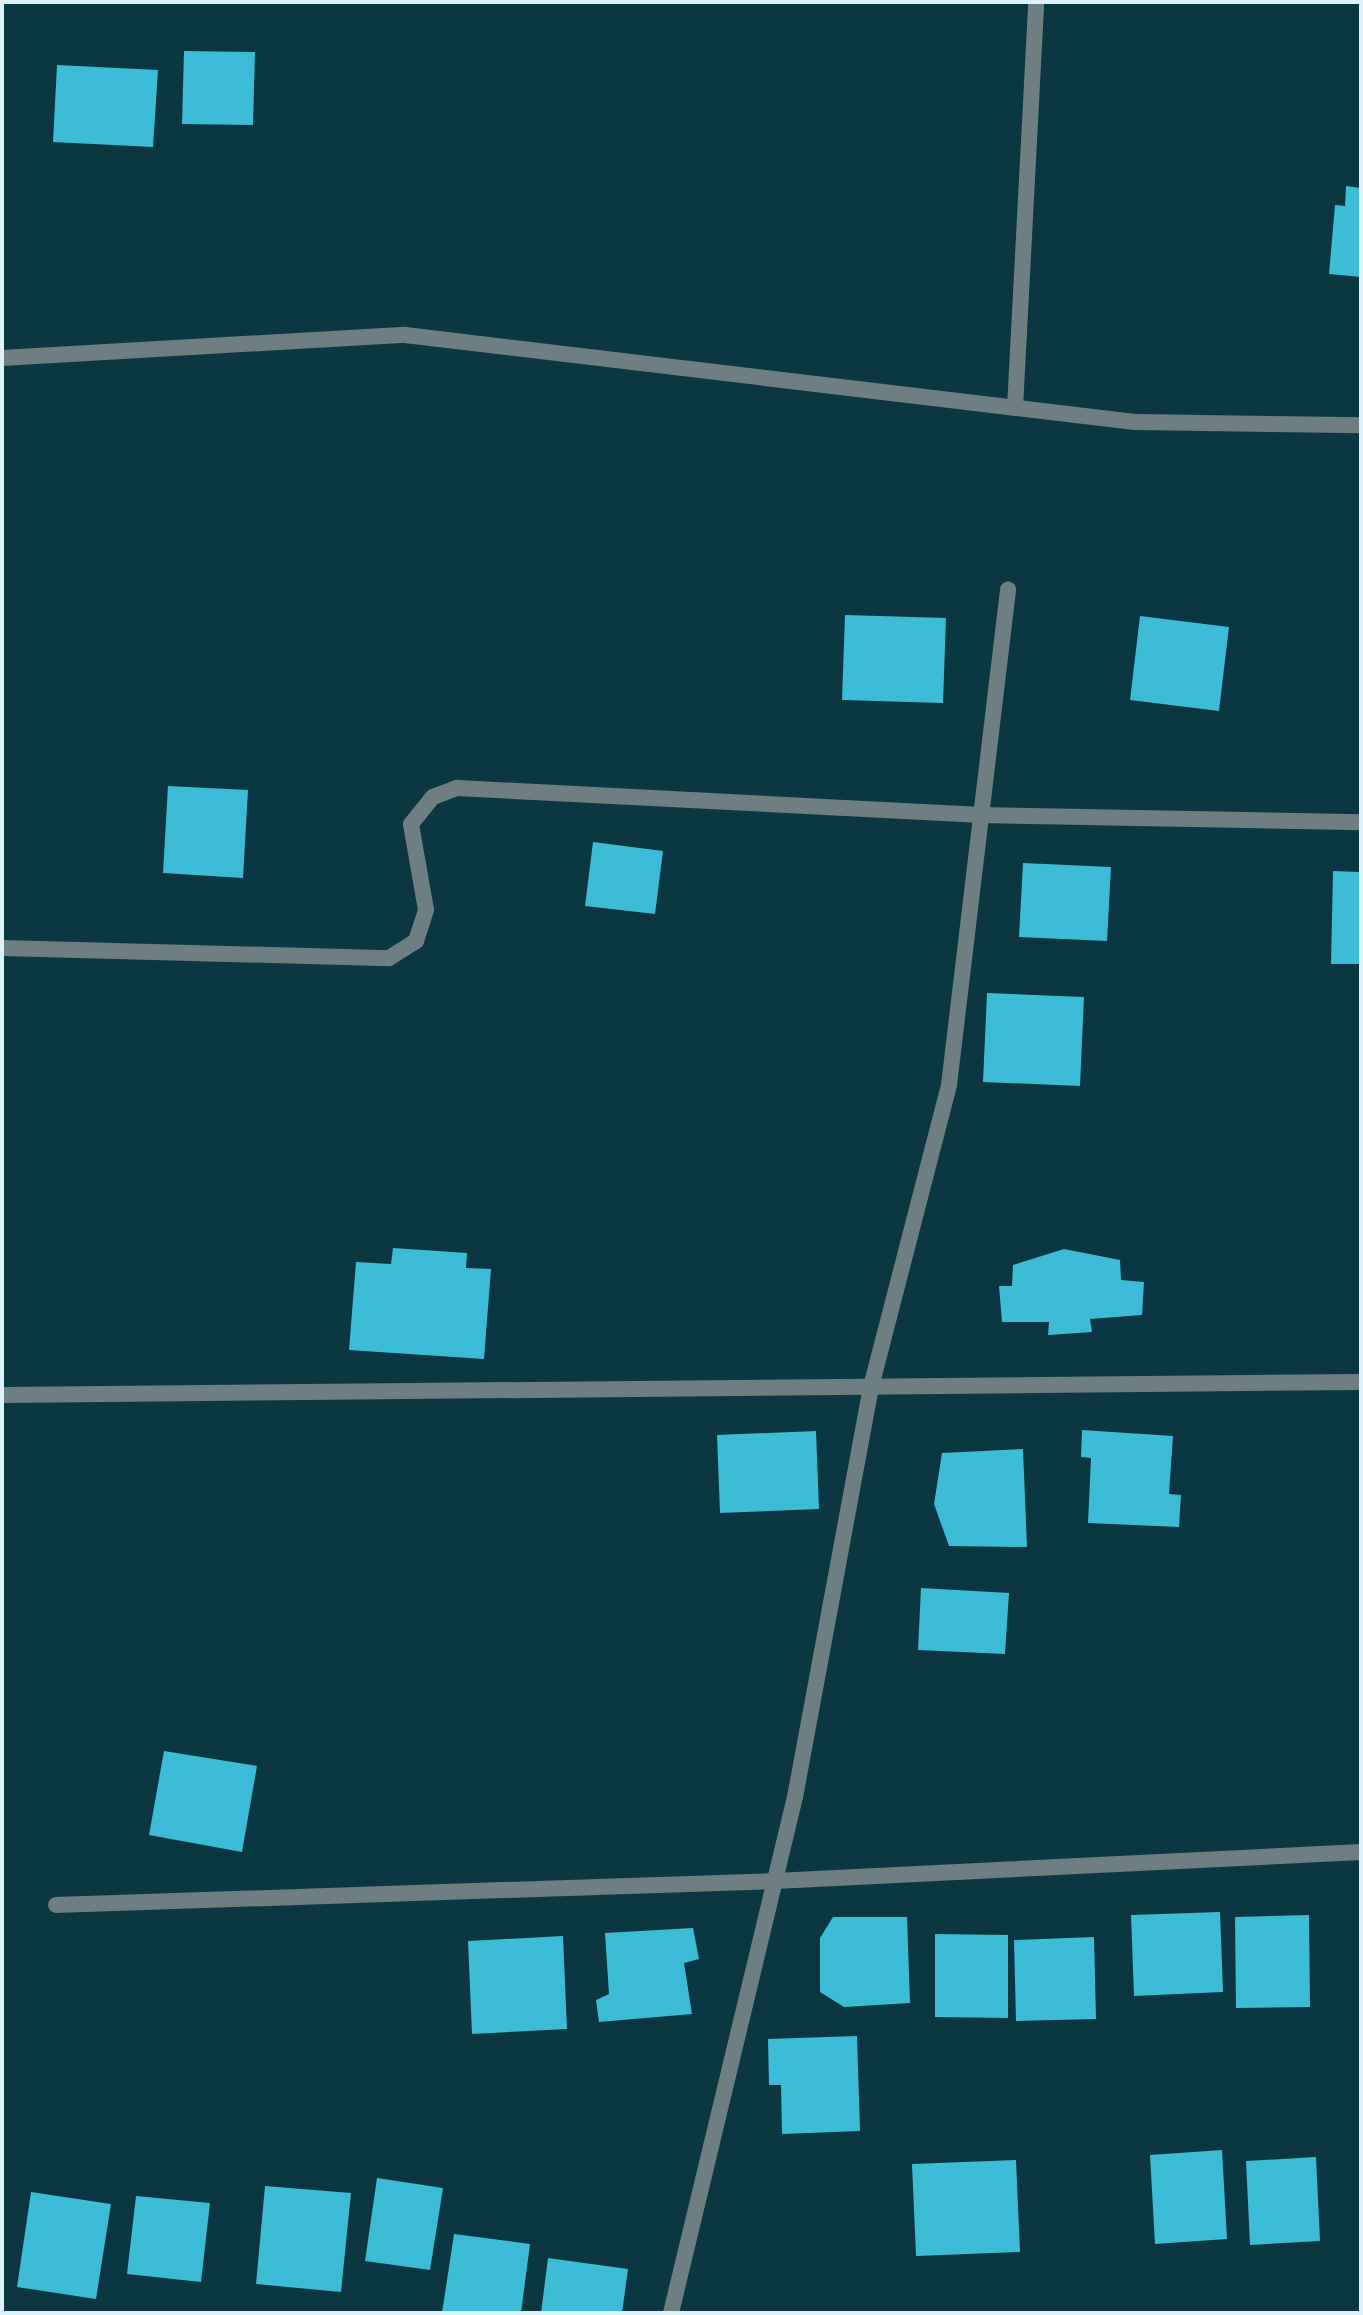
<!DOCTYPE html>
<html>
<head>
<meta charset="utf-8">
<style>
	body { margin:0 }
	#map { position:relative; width:1363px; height:2315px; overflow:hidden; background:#0a3741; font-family:Barlow,sans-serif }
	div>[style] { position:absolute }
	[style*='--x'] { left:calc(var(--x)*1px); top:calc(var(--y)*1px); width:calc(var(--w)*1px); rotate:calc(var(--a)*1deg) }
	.building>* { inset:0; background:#3cbcd7 }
	.minor>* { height:16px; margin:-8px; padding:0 8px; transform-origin:8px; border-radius:8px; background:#6d7f83 }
	.tertiary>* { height:16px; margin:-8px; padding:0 8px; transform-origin:8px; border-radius:8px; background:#6d7f83 }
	span { translate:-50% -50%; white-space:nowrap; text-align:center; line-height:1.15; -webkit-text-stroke:8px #0b1c20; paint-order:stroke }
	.frame { position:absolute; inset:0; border:4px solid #dcf2f8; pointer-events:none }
</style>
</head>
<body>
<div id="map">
	<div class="building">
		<div style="clip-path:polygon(184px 51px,255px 52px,253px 125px,182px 124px)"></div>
		<div style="clip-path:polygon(57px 65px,158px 70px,153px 147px,53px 142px)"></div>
		<div style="clip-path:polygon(1346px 186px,1361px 188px,1361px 277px,1329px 274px,1335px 205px,1345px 206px)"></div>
		<div style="clip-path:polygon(845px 615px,946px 618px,943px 703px,842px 700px)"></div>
		<div style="clip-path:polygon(1140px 616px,1229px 627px,1219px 711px,1130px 700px)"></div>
		<div style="clip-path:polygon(168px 786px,248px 790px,243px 878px,163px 873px)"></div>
		<div style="clip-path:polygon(593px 842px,663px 851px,655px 914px,585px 906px)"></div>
		<div style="clip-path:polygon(1023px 863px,1111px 867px,1107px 941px,1019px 937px)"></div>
		<div style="clip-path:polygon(1333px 871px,1361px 872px,1361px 964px,1331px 964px)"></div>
		<div style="clip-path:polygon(987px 993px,1084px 997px,1080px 1086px,983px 1082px)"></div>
		<div style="clip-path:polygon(393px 1248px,467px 1253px,466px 1268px,491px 1269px,484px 1359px,349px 1350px,356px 1262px,391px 1264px)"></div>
		<div style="clip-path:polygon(1064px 1249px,1120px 1260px,1121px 1280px,1144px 1282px,1142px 1315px,1090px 1319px,1092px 1332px,1048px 1335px,1049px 1322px,1002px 1322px,999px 1286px,1012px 1286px,1013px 1265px)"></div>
		<div style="clip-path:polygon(1082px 1430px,1173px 1436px,1169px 1494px,1181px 1495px,1179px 1527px,1088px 1523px,1091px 1458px,1081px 1457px)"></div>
		<div style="clip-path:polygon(816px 1431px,819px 1509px,720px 1513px,717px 1435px)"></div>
		<div style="clip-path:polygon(1023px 1449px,1027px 1547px,949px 1546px,934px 1504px,942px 1453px)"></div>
		<div style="clip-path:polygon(921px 1588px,1009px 1593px,1005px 1654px,918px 1650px)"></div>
		<div style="clip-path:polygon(164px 1751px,257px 1766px,242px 1852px,149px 1835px)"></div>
		<div style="clip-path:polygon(1220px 1912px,1223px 1992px,1134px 1996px,1131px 1915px)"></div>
		<div style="clip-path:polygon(1309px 1915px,1310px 2007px,1236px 2008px,1235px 1917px)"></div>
		<div style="clip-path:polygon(833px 1917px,907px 1917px,910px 2003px,844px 2007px,820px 1992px,820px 1938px)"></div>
		<div style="clip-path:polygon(693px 1928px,699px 1959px,684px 1963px,692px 2014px,599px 2022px,596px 2000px,609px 1994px,605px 1933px)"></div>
		<div style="clip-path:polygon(935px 1934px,1008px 1935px,1008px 2018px,935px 2017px)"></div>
		<div style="clip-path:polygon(563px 1936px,567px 2029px,472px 2034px,468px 1941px)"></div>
		<div style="clip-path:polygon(1094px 1937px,1096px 2019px,1016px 2021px,1014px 1940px)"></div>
		<div style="clip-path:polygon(857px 2036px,860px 2131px,782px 2134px,781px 2085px,769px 2085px,768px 2039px)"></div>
		<div style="clip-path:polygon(1222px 2150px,1227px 2239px,1155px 2244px,1150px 2155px)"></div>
		<div style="clip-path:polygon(1316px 2157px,1320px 2241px,1250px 2245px,1246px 2161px)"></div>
		<div style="clip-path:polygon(1016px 2160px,1020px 2252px,916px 2256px,912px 2164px)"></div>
		<div style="clip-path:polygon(377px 2178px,443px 2188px,430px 2270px,365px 2261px)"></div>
		<div style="clip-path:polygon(265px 2186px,351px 2193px,341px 2292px,256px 2284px)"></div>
		<div style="clip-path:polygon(31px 2192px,111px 2204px,96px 2299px,17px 2287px)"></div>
		<div style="clip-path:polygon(136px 2196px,210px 2203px,201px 2282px,127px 2274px)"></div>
		<div style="clip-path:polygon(454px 2234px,530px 2244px,521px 2313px,442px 2313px)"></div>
		<div style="clip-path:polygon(548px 2258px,628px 2269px,622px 2313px,541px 2313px)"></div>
	</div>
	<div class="minor">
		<div style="--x:1015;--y:408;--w:407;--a:-87"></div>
		<div style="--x:2;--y:948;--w:387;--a:1.5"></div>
		<div style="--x:389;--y:958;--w:32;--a:-32"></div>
		<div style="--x:416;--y:941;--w:33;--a:-72"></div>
		<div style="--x:426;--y:910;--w:87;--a:-99.9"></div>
		<div style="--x:411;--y:824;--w:35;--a:-51"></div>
		<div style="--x:433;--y:797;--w:26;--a:-21"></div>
		<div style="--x:457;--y:788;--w:525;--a:2.95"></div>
		<div style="--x:981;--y:815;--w:380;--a:1.1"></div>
		<div style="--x:2;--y:1395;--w:1359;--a:-0.55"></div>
		<div style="--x:56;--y:1905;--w:719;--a:-1.91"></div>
		<div style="--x:775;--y:1881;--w:587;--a:-2.83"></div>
		<div style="--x:671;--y:2313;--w:531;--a:-76.49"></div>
		<div style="--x:795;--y:1797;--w:421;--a:-79.5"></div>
		<div style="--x:872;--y:1383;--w:308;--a:-75.5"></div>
		<div style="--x:949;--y:1085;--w:499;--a:-83.2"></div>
	</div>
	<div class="tertiary">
		<div style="--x:2;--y:358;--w:404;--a:-3.3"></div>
		<div style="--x:405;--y:335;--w:735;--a:6.8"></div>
		<div style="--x:1135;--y:422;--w:226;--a:0.8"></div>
	</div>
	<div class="frame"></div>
</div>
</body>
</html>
